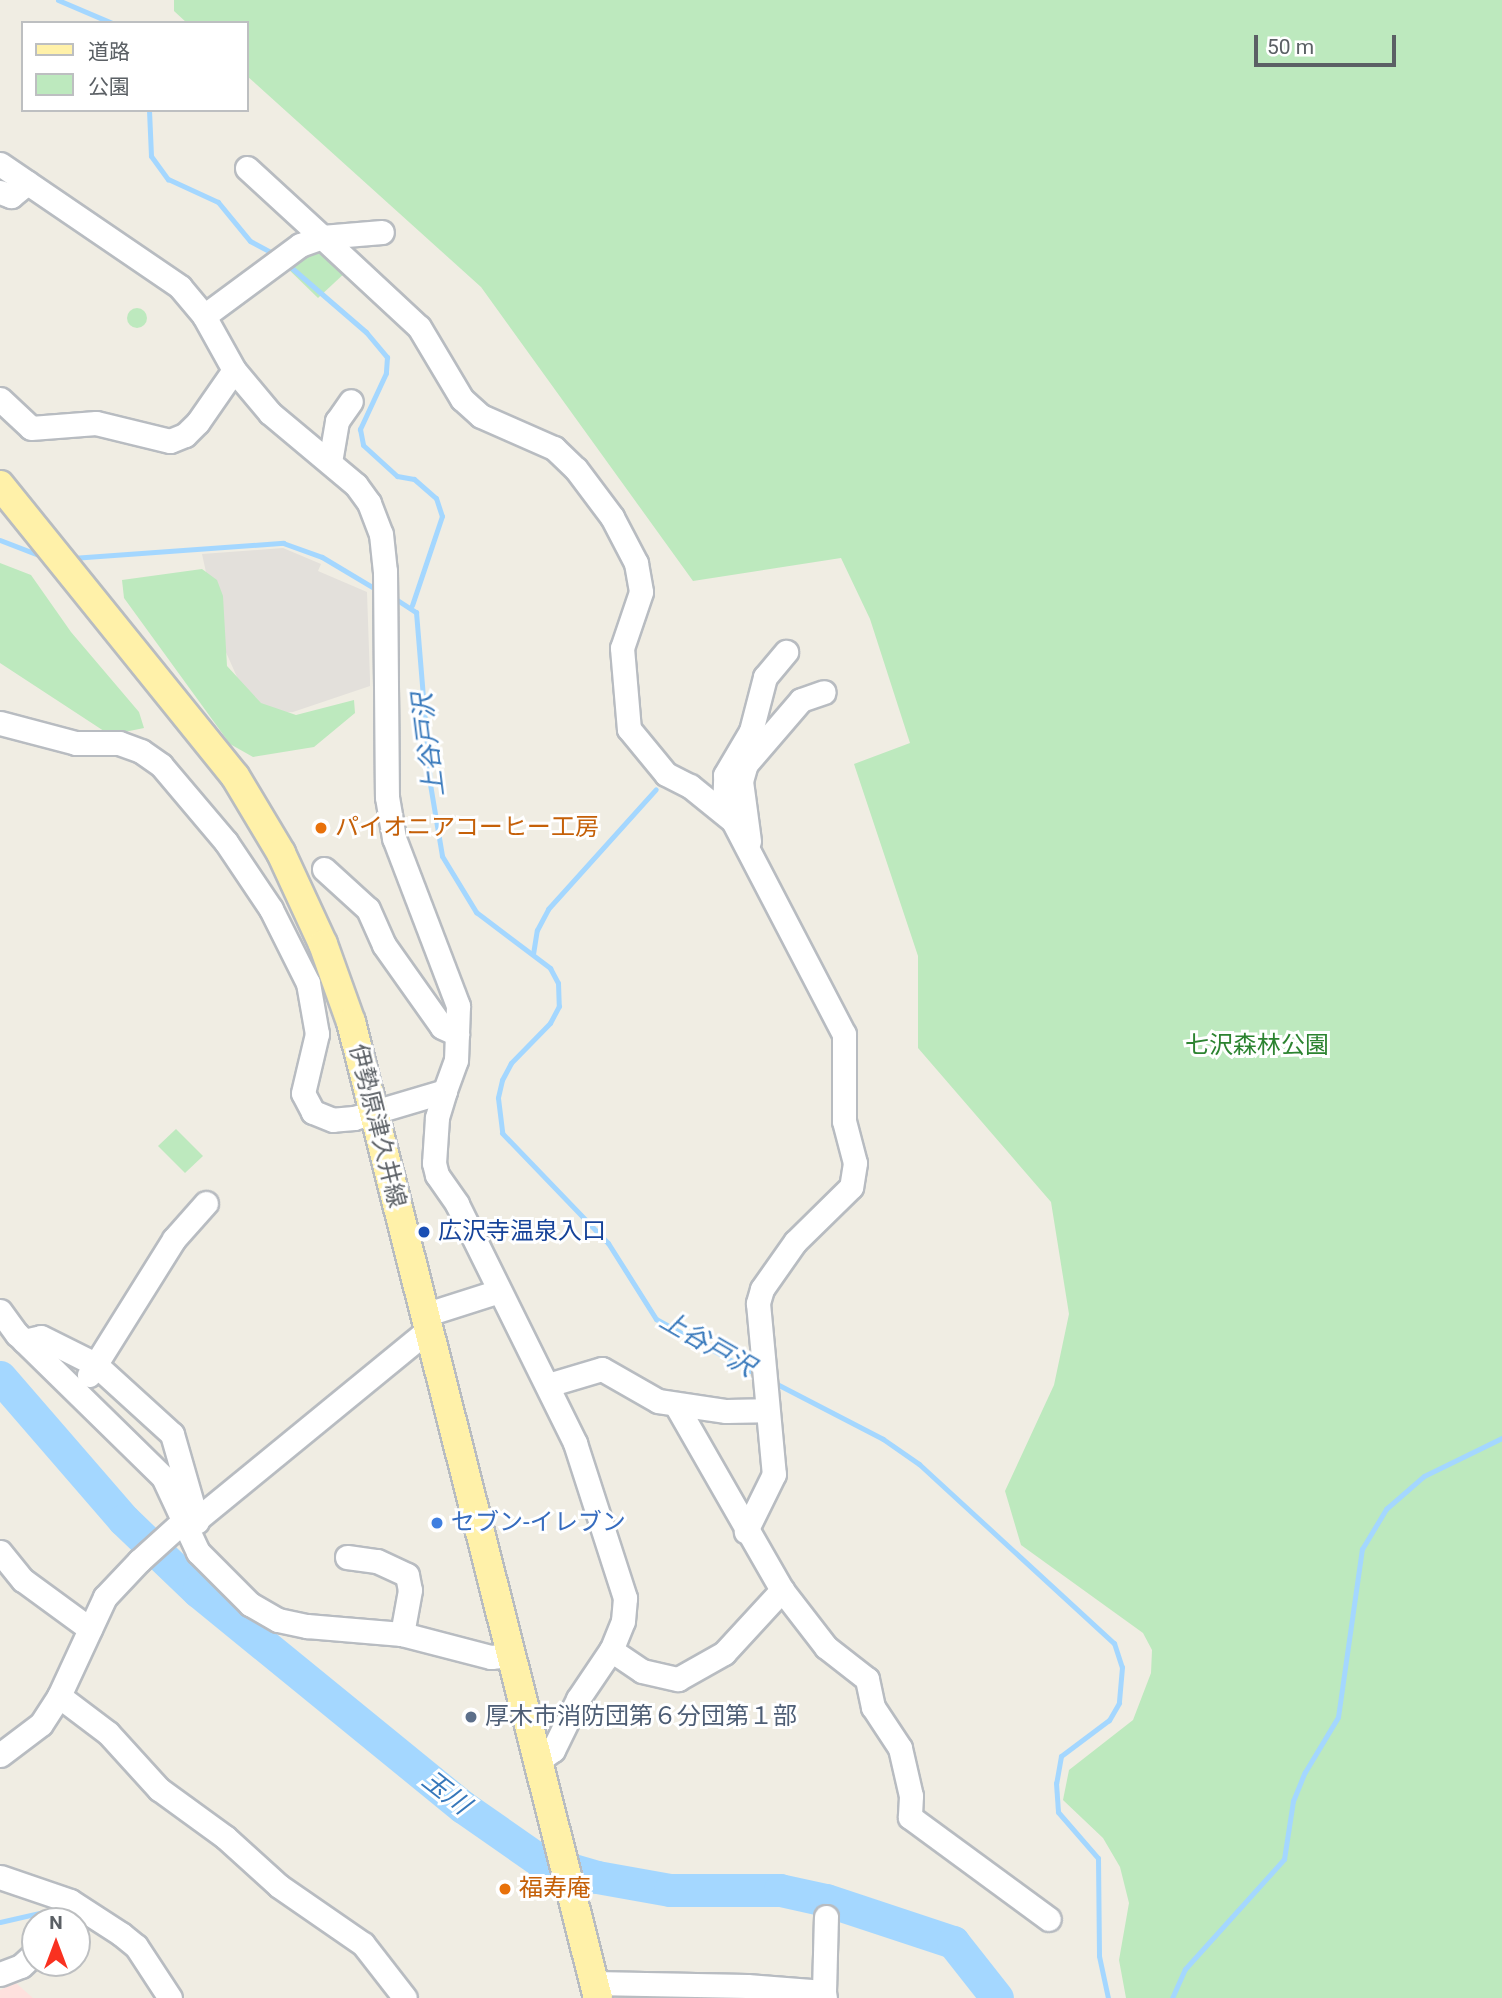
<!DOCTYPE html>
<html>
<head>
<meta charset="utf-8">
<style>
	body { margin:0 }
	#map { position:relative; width:1502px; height:1998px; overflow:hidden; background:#f0ede3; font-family:Roboto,"Noto Sans JP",sans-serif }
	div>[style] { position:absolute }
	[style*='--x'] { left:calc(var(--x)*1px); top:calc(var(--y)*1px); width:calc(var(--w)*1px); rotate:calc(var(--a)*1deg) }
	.industrial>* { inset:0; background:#e3e0db }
	.medical>* { inset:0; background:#fee1de }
	.green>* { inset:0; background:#bde9be }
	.round { border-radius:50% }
	.stream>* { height:5px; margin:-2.5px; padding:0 2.5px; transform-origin:2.5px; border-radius:2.5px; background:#a4d7ff }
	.river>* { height:33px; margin:-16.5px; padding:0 16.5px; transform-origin:16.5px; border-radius:16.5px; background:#a4d7ff }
	.roads { filter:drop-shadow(2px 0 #b8bcc1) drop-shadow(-2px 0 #b8bcc1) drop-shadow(0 2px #b8bcc1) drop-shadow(0 -2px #b8bcc1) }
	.minor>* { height:23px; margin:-11.5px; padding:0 11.5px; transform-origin:11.5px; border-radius:11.5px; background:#fff }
	.major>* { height:28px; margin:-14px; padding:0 14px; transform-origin:14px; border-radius:14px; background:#fff1a9 }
	.dots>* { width:19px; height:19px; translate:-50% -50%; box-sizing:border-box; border:4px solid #fff; border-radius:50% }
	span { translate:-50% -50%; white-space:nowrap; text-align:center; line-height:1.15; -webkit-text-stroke:6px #fff; paint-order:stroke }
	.food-label { font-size:24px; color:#c56008 }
	.left { translate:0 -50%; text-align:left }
	.park-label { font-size:24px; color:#2c8330 }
	.street-label { font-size:24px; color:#5b6065 }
	.transit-label { font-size:24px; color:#164399 }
	.shop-label { font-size:24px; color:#366cbe }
	.service-label { font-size:24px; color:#4e5e75 }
	.water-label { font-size:26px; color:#3778bb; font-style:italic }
	.legend { position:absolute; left:21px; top:21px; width:228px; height:91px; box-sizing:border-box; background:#fff; border:2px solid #bdbfc1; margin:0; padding:9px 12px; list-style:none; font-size:21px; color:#5b6065 }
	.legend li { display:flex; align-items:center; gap:14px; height:35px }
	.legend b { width:35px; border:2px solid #bdbfc1 }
	.north { position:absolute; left:21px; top:1907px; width:70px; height:70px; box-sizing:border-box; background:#fff; border:2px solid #bdbfc1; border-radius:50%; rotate:0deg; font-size:19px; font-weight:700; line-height:28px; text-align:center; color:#5b6065 }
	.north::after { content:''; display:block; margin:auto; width:24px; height:32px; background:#f93120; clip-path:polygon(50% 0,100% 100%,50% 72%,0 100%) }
	.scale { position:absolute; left:1254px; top:35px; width:142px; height:32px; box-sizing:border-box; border:4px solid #5b6065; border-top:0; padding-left:9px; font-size:21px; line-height:24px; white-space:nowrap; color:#5b6065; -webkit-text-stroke:5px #fff; paint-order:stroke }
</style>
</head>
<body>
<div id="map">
	<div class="industrial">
		<div style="clip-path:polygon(283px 548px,321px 564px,318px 571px,367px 592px,370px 679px,370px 686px,293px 712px,278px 713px,255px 702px,241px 686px,221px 641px,202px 554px)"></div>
	</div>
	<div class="medical">
		<div style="clip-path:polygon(16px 1983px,33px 1998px,0 1998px,0 1990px)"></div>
	</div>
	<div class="green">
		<div style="clip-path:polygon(174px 0,1502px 0,1502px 1998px,1126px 1998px,1119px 1960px,1129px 1903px,1120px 1867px,1103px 1838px,1063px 1800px,1069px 1770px,1133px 1720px,1151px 1673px,1152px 1650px,1143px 1633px,1021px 1545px,1005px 1491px,1054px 1385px,1069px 1314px,1051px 1202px,918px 1048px,918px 956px,854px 764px,910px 743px,870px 619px,841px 558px,693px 581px,481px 287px,247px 76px,247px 23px,187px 23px,174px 11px)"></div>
		<div style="clip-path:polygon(314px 243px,348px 270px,318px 298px,283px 264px)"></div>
		<div class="round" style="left:127px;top:308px;width:20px;height:20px"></div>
		<div style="clip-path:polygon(0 563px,31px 575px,71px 632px,139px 712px,144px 728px,110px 735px,0 663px)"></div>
		<div style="clip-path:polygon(202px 569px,217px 580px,223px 596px,227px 666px,261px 703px,296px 715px,354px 700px,355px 713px,314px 747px,253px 757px,230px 744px,124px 598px,122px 580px)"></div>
		<div style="clip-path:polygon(176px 1129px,203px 1156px,185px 1173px,158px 1146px)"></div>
	</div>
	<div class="stream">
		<div style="--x:58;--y:0;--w:59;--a:23.1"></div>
		<div style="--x:149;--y:110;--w:46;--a:87.5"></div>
		<div style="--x:151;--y:156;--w:29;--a:54"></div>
		<div style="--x:168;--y:179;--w:55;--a:24.7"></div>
		<div style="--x:218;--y:202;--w:50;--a:50.6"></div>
		<div style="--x:250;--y:241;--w:30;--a:28"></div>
		<div style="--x:286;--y:263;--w:106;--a:40.8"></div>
		<div style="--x:366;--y:332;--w:33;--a:50"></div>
		<div style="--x:387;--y:357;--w:16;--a:94"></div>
		<div style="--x:386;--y:373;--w:62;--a:114.9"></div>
		<div style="--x:360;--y:429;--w:16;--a:79"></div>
		<div style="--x:363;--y:445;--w:46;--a:42.4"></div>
		<div style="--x:397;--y:476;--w:17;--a:10"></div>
		<div style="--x:414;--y:479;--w:29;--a:41"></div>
		<div style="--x:436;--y:498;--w:19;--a:72"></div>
		<div style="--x:442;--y:516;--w:94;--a:108.6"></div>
		<div style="--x:0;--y:540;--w:53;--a:21.2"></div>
		<div style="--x:72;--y:558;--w:212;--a:-4.1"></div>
		<div style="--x:283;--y:543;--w:41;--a:19.7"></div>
		<div style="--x:322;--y:557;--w:66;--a:30.8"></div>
		<div style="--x:391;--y:596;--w:30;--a:33"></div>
		<div style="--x:416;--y:612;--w:173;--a:85.3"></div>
		<div style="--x:430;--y:784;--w:73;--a:80.5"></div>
		<div style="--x:442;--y:856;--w:66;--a:58.7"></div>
		<div style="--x:476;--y:912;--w:93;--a:37.1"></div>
		<div style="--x:550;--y:968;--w:17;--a:62"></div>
		<div style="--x:558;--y:983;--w:23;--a:88"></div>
		<div style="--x:559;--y:1006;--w:19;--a:118"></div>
		<div style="--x:550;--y:1023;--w:56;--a:134.3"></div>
		<div style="--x:511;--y:1063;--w:19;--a:118"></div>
		<div style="--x:502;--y:1080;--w:18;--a:103"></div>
		<div style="--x:498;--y:1098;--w:35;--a:83"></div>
		<div style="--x:502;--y:1133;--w:153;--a:46.1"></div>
		<div style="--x:608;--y:1243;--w:90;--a:57.7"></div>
		<div style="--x:656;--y:1319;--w:116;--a:28.8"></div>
		<div style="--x:533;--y:954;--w:24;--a:-81"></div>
		<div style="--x:537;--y:930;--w:24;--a:-62"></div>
		<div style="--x:548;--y:909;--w:161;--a:-48"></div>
		<div style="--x:773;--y:1382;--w:124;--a:27.4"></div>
		<div style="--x:883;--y:1439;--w:44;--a:34.8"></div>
		<div style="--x:919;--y:1464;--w:265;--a:42.6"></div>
		<div style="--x:1114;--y:1643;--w:25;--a:72"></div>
		<div style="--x:1122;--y:1667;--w:36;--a:95"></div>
		<div style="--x:1119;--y:1703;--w:20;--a:120"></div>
		<div style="--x:1109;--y:1720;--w:60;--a:143.1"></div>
		<div style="--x:1061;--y:1756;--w:27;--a:100"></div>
		<div style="--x:1056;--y:1783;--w:29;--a:86"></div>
		<div style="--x:1058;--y:1812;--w:61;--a:49"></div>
		<div style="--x:1098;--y:1858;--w:98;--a:89.4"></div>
		<div style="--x:1099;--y:1956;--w:43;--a:77.9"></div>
		<div style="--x:0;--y:1922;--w:53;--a:-13"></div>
		<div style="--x:52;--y:1910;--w:10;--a:17"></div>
		<div style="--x:1172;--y:1998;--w:32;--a:-66"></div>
		<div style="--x:1185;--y:1969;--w:148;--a:-48"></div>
		<div style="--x:1284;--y:1859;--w:59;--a:-81.2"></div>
		<div style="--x:1293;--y:1801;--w:31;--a:-68"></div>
		<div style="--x:1305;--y:1772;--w:64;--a:-59"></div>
		<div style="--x:1338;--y:1717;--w:170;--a:-81.9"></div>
		<div style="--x:1362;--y:1549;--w:47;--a:-59"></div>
		<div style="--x:1386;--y:1509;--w:50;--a:-41"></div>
		<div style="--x:1424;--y:1476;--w:87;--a:-26"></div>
	</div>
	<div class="river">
		<div style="--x:0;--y:1377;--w:189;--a:49.1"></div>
		<div style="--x:124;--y:1520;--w:103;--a:43.8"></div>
		<div style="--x:198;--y:1591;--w:342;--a:39.2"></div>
		<div style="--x:463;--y:1807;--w:93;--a:34.9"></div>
		<div style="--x:539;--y:1860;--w:60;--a:16.3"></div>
		<div style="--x:597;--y:1877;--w:74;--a:10.1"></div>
		<div style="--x:670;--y:1890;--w:110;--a:0"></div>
		<div style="--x:780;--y:1890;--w:47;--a:12.3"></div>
		<div style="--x:826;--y:1900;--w:134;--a:18.3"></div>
		<div style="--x:953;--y:1942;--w:71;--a:51.8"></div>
	</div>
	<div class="roads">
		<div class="minor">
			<div style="--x:0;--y:164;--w:218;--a:34.3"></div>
			<div style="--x:180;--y:287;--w:38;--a:50"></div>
			<div style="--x:204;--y:316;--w:62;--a:60.9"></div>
			<div style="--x:234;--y:370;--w:56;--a:50.1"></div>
			<div style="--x:270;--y:413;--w:112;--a:39.9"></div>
			<div style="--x:356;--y:485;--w:22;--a:54"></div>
			<div style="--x:369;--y:503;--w:33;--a:69"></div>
			<div style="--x:381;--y:534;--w:37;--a:84"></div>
			<div style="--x:385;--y:571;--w:226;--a:89.5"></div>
			<div style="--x:387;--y:797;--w:42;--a:80.3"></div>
			<div style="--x:394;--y:838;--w:180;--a:69.1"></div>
			<div style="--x:458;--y:1006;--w:54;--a:92.1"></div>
			<div style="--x:456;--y:1060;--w:33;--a:110"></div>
			<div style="--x:445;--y:1091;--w:95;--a:163.5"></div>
			<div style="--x:354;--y:1118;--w:21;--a:175"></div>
			<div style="--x:333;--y:1120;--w:22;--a:-158"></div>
			<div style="--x:313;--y:1112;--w:21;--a:-118"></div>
			<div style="--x:303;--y:1093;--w:61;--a:-76.7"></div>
			<div style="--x:317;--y:1034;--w:52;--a:-100"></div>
			<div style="--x:308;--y:983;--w:83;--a:-116.6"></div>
			<div style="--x:271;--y:909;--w:81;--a:-123.9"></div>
			<div style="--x:226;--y:842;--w:101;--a:-130.2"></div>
			<div style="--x:161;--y:765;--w:24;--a:-145"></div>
			<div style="--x:141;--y:751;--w:23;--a:-160"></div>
			<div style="--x:119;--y:743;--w:43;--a:180"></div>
			<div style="--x:76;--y:743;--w:79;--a:-165.3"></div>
			<div style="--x:247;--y:168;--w:102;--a:42.6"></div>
			<div style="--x:322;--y:237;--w:60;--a:-4.8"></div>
			<div style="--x:0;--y:192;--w:12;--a:20"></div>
			<div style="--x:11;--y:196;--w:21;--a:-39"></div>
			<div style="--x:204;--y:316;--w:119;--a:-36.5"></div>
			<div style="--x:300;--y:245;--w:23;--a:-20"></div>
			<div style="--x:322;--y:237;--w:132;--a:42.9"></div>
			<div style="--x:419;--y:327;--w:84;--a:59.2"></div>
			<div style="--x:462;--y:399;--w:25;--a:42"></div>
			<div style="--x:481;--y:416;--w:80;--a:23.7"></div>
			<div style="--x:554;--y:448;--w:30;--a:44"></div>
			<div style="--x:576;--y:469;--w:60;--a:53.1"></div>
			<div style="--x:612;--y:517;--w:52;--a:62.4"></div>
			<div style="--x:636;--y:563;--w:29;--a:80"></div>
			<div style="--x:641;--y:592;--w:59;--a:108.7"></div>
			<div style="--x:622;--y:648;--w:81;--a:85.1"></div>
			<div style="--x:629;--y:729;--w:58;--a:50.6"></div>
			<div style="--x:666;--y:774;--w:27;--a:27"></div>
			<div style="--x:690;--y:786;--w:55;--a:39.1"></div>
			<div style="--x:733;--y:821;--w:240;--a:62.5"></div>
			<div style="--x:844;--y:1034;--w:87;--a:90"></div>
			<div style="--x:844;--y:1121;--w:43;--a:75.3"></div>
			<div style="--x:855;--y:1163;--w:24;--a:99"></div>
			<div style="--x:851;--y:1187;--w:78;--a:135.5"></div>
			<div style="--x:795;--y:1242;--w:57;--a:125.1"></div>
			<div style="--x:762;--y:1289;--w:15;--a:106"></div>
			<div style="--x:758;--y:1303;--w:172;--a:84.7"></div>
			<div style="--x:774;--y:1474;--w:64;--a:116.2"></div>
			<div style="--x:0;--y:399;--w:42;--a:43.1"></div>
			<div style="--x:31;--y:428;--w:65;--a:-4.4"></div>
			<div style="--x:96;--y:423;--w:76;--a:13.7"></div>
			<div style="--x:170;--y:441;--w:16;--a:-22"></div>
			<div style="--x:185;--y:435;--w:18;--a:-45"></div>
			<div style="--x:198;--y:422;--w:63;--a:-55.3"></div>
			<div style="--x:330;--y:462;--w:42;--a:-80.3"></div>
			<div style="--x:337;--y:421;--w:24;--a:-55"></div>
			<div style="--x:724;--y:812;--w:37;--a:-88"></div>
			<div style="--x:725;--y:775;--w:51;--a:-59.4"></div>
			<div style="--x:751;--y:731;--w:56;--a:-75.5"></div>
			<div style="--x:765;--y:677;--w:33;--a:-50"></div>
			<div style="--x:749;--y:841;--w:61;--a:-97.6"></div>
			<div style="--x:741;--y:781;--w:18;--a:-74"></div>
			<div style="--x:746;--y:764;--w:84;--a:-49.3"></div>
			<div style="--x:801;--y:700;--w:24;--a:-19"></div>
			<div style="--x:324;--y:869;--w:59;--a:42.3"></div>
			<div style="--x:368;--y:909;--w:39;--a:66"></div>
			<div style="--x:384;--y:945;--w:100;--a:54.7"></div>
			<div style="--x:442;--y:1027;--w:17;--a:25"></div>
			<div style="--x:445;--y:1091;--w:28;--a:107"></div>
			<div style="--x:437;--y:1118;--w:45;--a:93.8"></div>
			<div style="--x:434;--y:1163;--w:12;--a:76"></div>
			<div style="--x:437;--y:1175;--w:35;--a:55"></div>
			<div style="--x:457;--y:1204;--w:267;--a:63.7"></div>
			<div style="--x:575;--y:1443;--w:163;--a:72.1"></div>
			<div style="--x:625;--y:1598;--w:23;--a:95"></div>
			<div style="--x:623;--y:1621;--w:31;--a:112"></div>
			<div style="--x:611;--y:1650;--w:59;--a:124"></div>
			<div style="--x:578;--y:1699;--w:57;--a:116.1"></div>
			<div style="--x:553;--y:1750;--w:19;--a:144"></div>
			<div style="--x:0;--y:1311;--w:29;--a:54"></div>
			<div style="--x:17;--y:1334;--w:204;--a:44.4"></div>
			<div style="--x:163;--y:1477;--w:83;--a:65"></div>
			<div style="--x:198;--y:1552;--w:74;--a:45"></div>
			<div style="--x:250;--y:1604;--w:32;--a:30"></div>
			<div style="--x:278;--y:1620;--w:30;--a:12"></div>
			<div style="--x:307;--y:1626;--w:95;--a:4.8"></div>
			<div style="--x:402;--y:1634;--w:92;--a:14.5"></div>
			<div style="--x:491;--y:1657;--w:19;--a:-6"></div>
			<div style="--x:424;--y:1315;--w:79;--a:-17.7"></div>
			<div style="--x:24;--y:1341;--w:17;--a:-13"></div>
			<div style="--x:41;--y:1337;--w:60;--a:26.6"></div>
			<div style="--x:95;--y:1364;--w:104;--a:42.3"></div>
			<div style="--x:172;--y:1434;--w:91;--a:74"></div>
			<div style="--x:89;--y:1375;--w:160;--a:-58"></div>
			<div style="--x:174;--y:1239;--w:48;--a:-48.4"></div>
			<div style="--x:548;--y:1385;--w:56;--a:-16.5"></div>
			<div style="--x:602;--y:1369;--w:64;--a:29.7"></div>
			<div style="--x:658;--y:1401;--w:69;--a:8.4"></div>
			<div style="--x:726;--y:1411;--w:39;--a:-1"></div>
			<div style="--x:676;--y:1405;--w:213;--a:60.2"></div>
			<div style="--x:782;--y:1590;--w:72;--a:52.3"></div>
			<div style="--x:826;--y:1647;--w:52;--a:38"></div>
			<div style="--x:867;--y:1679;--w:29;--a:78"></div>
			<div style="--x:873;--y:1707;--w:49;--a:56.6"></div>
			<div style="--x:900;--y:1748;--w:49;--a:77.1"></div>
			<div style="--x:911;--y:1796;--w:21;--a:93"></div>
			<div style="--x:910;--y:1817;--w:172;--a:36.3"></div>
			<div style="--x:0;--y:1552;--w:36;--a:51"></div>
			<div style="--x:23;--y:1580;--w:83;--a:36.2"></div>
			<div style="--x:347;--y:1557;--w:30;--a:8"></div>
			<div style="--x:377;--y:1561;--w:33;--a:25"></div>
			<div style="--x:407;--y:1575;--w:15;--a:79"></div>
			<div style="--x:410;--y:1590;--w:45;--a:100.3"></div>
			<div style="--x:611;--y:1650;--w:37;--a:34"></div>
			<div style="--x:642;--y:1671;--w:37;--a:13"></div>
			<div style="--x:678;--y:1679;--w:53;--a:-29.5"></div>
			<div style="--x:724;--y:1653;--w:86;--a:-47.4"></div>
			<div style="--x:59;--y:1696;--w:61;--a:37.1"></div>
			<div style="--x:108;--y:1733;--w:76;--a:47.7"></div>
			<div style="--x:159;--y:1789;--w:82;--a:36"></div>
			<div style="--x:225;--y:1837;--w:73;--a:42.2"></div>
			<div style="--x:279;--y:1886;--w:102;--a:34.6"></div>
			<div style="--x:363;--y:1944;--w:68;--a:52.1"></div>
			<div style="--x:0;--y:1755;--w:51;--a:-37.1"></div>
			<div style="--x:41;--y:1724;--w:33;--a:-57"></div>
			<div style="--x:59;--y:1696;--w:109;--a:-65.1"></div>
			<div style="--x:105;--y:1597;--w:50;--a:-46.6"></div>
			<div style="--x:139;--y:1561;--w:57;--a:-42.1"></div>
			<div style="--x:181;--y:1523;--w:15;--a:-11"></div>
			<div style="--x:196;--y:1520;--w:300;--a:-39.3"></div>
			<div style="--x:0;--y:1877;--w:74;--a:18.9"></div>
			<div style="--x:70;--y:1901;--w:61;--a:32.9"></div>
			<div style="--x:121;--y:1934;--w:19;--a:39"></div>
			<div style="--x:136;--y:1946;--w:62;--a:56.8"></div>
			<div style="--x:0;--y:1974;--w:22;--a:-21"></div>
			<div style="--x:21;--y:1966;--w:19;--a:-43"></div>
			<div style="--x:594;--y:1983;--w:153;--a:1.1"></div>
			<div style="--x:747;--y:1986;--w:77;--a:4.5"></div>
			<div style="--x:824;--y:1992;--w:6;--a:81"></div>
			<div style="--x:824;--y:1992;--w:75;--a:-88.5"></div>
		</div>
		<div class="major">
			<div style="--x:0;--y:485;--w:374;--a:51.1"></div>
			<div style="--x:235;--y:776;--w:90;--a:59.1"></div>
			<div style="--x:281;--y:853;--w:100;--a:65.2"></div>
			<div style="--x:323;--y:944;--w:83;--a:70.3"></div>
			<div style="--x:351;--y:1022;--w:1007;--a:75.8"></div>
		</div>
	</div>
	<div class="dots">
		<div style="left:321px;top:828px;background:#e8710a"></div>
		<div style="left:424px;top:1232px;background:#1a4fb4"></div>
		<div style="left:437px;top:1523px;background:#3f7fe0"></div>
		<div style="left:471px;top:1717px;background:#5c6f8a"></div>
		<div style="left:505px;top:1889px;background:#e8710a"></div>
	</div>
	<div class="food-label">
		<span class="left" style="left:335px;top:828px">パイオニアコーヒー工房</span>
		<span class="left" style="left:519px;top:1889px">福寿庵</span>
	</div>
	<div class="park-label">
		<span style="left:1257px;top:1046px">七沢森林公園</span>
	</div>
	<div class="street-label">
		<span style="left:377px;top:1126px;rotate:76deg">伊勢原津久井線</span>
	</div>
	<div class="transit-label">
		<span class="left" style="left:438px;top:1232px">広沢寺温泉入口</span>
	</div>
	<div class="shop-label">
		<span class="left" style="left:451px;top:1523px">セブン-イレブン</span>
	</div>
	<div class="service-label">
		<span class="left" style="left:485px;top:1717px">厚木市消防団第６分団第１部</span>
	</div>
	<div class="water-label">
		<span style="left:429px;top:745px;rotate:-97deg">上谷戸沢</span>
		<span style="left:707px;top:1344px;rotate:30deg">上谷戸沢</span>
		<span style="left:446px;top:1793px;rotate:38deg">玉川</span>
	</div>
	<ul class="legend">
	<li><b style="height:9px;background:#fff1a9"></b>道路</li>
	<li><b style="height:19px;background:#bde9be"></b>公園</li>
	</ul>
	<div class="north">N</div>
	<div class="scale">50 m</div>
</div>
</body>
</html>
